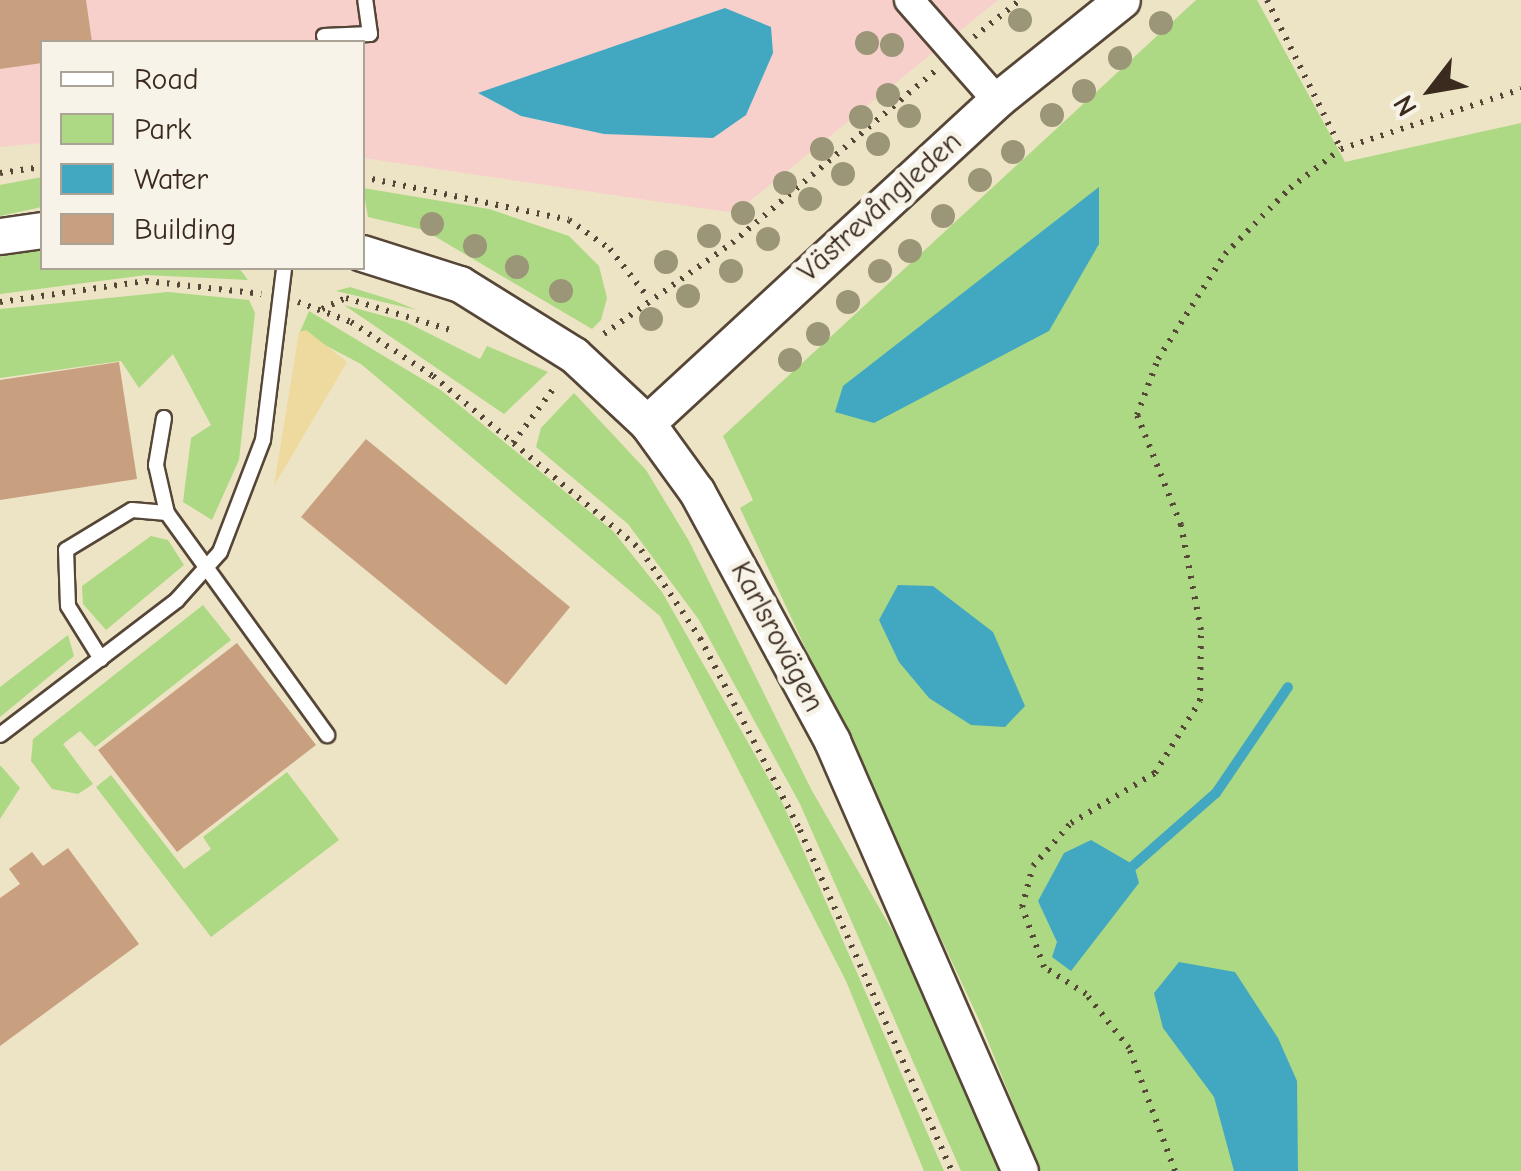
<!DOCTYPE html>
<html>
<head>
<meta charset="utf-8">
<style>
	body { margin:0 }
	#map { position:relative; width:1521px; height:1171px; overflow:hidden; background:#ede4c5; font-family:"Comic Neue",sans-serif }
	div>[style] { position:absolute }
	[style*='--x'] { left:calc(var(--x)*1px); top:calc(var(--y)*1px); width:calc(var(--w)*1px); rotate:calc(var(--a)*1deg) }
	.built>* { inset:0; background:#f7d0cb }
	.green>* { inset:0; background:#add884 }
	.sand>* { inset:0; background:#eeda9e }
	.water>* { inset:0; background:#42a8c2 }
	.stream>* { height:10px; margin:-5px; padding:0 5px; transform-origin:5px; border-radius:5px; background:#42a8c2 }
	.building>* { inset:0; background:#c8a080 }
	.path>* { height:6px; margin-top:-3px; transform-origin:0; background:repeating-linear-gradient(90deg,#564637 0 2.5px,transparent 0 10.5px) }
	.roads { filter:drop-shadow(2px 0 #564637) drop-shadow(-2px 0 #564637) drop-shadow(0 2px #564637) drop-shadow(0 -2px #564637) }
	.service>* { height:14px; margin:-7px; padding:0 7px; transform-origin:7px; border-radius:7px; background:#fff }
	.minor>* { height:28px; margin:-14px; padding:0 14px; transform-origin:14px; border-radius:14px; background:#fff }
	.tertiary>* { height:35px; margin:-17.5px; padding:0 17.5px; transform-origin:17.5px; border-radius:17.5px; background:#fff }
	.trees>* { width:24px; height:24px; margin:-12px; border-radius:50%; background:#9b9677 }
	span { translate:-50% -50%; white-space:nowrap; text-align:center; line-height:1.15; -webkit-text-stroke:10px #f7f3e8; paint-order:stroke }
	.street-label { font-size:30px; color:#3b2a1e }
	.legend { position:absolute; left:40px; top:40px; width:325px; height:230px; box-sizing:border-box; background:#f7f3e8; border:2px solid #aca397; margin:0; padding:12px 18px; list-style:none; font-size:30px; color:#3b2a1e }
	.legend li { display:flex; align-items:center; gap:20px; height:50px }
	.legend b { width:50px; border:2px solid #aca397 }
	.north { position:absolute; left:1381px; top:40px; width:100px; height:100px; -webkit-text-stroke:8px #f7f3e8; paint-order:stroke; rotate:239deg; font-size:28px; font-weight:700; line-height:40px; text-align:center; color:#3b2a1e }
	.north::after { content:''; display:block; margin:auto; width:35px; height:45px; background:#3b2a1e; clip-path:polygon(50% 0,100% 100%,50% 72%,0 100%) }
</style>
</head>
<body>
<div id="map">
	<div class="built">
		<div style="clip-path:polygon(0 0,998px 0,735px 213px,363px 158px,362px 42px,42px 42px,42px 143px,0 147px)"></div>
	</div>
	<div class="green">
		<div style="clip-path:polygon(1196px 0,1257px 0,1345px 162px,1521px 123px,1521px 1171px,1040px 1171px,981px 1024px,740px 508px,753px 500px,723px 436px)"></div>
		<div style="clip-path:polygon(42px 177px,42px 207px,0 216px,0 185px)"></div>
		<div style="clip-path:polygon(363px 188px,489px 209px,569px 236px,599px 266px,607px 298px,601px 320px,592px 329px,424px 230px,368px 217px)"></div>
		<div style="clip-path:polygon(42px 249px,42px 268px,239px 268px,248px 280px,146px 275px,0 294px,0 257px)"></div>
		<div style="clip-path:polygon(350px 287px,392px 300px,417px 310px,336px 291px)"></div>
		<div style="clip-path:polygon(168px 292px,249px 300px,255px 313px,239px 460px,212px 520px,183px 502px,191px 438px,211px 425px,173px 354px,139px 388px,121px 361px,0 378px,0 309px)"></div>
		<div style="clip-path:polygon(344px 305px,406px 322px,480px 359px,487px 346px,548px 372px,504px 414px)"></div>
		<div style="clip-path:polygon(309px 311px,442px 391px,613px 531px,662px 592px,782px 802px,944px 1171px,924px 1171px,846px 981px,660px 616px,361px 364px,300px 332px)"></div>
		<div style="clip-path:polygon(574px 393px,646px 470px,689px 541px,811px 789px,919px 977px,1000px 1171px,961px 1171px,800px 804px,699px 620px,628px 524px,536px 447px,541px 428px)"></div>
		<div style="clip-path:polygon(151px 536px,168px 540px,184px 565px,106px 630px,83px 604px,82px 586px)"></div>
		<div style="clip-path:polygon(203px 605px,231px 640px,95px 747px,80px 731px,63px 744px,93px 784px,78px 794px,52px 789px,31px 761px,33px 739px)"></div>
		<div style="clip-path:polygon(68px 635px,74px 656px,0 717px,0 687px)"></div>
		<div style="clip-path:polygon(1px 766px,20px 788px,0 819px,0 766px)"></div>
		<div style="clip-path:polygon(287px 772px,339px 840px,211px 937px,96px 787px,111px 775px,184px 869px,211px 849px,203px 837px)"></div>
	</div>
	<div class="sand">
		<div style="clip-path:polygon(306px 330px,347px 362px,274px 486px,299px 332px)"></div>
	</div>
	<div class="water">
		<div style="clip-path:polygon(725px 8px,771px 27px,773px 53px,746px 115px,713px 138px,604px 134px,521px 116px,478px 93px)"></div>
		<div style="clip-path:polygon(1099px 187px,1099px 244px,1049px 331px,874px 423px,835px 412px,843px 386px)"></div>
		<div style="clip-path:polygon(898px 585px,933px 586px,993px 632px,1025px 706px,1005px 727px,971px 725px,929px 698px,899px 662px,879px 620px)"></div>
		<div style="clip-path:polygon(1091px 840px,1134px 865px,1139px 883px,1071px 971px,1052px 957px,1057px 942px,1038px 901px,1064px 853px)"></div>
		<div style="clip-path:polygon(1179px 962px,1235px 972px,1278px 1038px,1297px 1081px,1298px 1171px,1234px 1171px,1214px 1097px,1163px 1028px,1154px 993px)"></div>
	</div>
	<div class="stream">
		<div style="--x:1134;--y:865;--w:109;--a:-41.3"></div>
		<div style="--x:1216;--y:793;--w:128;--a:-55.8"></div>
	</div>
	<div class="building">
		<div style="clip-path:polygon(0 0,86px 0,92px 42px,42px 42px,42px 63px,0 69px)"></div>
		<div style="clip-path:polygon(119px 362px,137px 479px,0 500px,0 380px)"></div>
		<div style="clip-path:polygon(366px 439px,570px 607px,506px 685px,301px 517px)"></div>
		<div style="clip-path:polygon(237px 643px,316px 745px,177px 852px,98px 750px)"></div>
		<div style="clip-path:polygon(68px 848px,139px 944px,0 1046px,0 898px,20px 884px,9px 869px,32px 852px,43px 866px)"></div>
	</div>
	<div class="path">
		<div style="--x:1267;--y:0;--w:166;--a:63.6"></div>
		<div style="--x:974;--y:37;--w:59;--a:-38.8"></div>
		<div style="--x:0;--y:173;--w:42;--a:-8.1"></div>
		<div style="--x:362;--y:177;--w:211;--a:11.7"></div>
		<div style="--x:569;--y:220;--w:50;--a:35.3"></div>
		<div style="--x:610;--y:249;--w:60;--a:51.8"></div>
		<div style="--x:0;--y:302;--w:148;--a:-8.2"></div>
		<div style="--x:146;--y:281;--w:116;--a:6.4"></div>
		<div style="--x:298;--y:302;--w:57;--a:20.7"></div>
		<div style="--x:351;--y:322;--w:98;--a:33.4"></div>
		<div style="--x:433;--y:376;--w:271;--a:39.9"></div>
		<div style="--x:641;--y:550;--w:106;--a:56.2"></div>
		<div style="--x:700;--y:638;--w:216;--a:62.5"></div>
		<div style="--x:800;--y:830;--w:373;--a:66"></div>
		<div style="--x:322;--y:309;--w:26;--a:-25"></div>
		<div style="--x:346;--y:298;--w:113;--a:17"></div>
		<div style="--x:604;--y:334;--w:157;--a:-35.4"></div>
		<div style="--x:732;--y:243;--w:266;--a:-40.3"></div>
		<div style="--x:513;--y:443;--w:72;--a:-53.4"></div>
		<div style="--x:1175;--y:1171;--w:131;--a:-110.5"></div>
		<div style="--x:1129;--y:1048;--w:69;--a:-128.5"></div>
		<div style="--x:1086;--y:994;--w:50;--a:-147.3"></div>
		<div style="--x:1044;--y:967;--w:64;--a:-110.1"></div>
		<div style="--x:1022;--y:907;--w:42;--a:-75"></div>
		<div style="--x:1033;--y:866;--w:57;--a:-48.5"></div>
		<div style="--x:1071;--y:823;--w:98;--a:-30.8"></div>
		<div style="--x:1155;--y:773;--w:85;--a:-58"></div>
		<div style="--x:1200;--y:701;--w:71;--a:-89.2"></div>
		<div style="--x:1201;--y:630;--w:107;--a:-100.8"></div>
		<div style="--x:1181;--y:525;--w:118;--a:-111.8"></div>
		<div style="--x:1137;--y:415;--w:60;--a:-69.4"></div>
		<div style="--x:1158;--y:359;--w:125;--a:-57.5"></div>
		<div style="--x:1225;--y:254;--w:93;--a:-45.4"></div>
		<div style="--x:1290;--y:188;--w:64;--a:-37.4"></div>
		<div style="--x:1341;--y:149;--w:190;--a:-18.4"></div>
	</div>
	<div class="roads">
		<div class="service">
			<div style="--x:324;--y:36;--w:46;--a:-2.5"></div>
			<div style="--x:370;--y:34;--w:34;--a:-98"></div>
			<div style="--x:164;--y:418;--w:48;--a:99.7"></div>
			<div style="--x:156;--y:465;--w:49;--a:77.1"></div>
			<div style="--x:167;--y:513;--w:274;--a:54.2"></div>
			<div style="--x:101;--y:659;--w:62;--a:-121.9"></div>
			<div style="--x:68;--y:606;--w:56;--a:-92"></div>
			<div style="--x:66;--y:550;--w:77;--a:-31.2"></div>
			<div style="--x:132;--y:510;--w:35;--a:5"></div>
			<div style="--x:0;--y:735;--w:223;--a:-37.3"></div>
			<div style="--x:177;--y:600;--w:64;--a:-48.1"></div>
			<div style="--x:220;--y:552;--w:120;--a:-69"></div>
			<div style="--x:263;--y:440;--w:173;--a:-83"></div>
		</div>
		<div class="minor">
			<div style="--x:909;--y:0;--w:133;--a:48.7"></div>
		</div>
		<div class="tertiary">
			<div style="--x:0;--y:236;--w:42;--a:-8.1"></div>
			<div style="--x:362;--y:253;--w:103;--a:17.6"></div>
			<div style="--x:460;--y:284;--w:134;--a:31.9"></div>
			<div style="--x:574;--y:355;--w:100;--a:43"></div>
			<div style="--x:647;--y:423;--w:85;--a:54.1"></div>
			<div style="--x:697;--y:492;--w:283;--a:61.5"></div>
			<div style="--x:832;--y:741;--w:469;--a:66.4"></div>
			<div style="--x:647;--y:423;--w:476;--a:-42.7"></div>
			<div style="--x:997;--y:100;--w:160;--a:-38.7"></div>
		</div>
	</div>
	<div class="trees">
		<div style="left:1020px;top:20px"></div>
		<div style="left:1161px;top:23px"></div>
		<div style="left:867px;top:43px"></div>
		<div style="left:892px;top:45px"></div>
		<div style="left:1120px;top:58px"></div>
		<div style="left:1084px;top:91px"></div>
		<div style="left:888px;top:95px"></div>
		<div style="left:1052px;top:115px"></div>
		<div style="left:909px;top:116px"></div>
		<div style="left:861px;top:117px"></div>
		<div style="left:878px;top:144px"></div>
		<div style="left:822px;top:149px"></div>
		<div style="left:1013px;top:152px"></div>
		<div style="left:843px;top:174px"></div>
		<div style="left:980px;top:180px"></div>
		<div style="left:785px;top:183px"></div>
		<div style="left:810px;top:199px"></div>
		<div style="left:743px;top:213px"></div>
		<div style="left:943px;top:216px"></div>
		<div style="left:432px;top:224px"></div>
		<div style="left:709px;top:236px"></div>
		<div style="left:768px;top:239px"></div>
		<div style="left:475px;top:246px"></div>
		<div style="left:910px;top:251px"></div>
		<div style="left:666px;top:262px"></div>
		<div style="left:517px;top:267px"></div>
		<div style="left:731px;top:271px"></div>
		<div style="left:880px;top:271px"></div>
		<div style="left:561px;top:291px"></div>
		<div style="left:688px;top:296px"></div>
		<div style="left:848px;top:302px"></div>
		<div style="left:651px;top:319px"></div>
		<div style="left:818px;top:334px"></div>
		<div style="left:790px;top:360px"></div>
	</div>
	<div class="street-label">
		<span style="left:880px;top:207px;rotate:-42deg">Västrevångleden</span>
		<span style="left:777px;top:637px;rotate:62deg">Karlsrovägen</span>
	</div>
	<ul class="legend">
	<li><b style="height:12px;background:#fff"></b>Road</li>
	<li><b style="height:28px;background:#add884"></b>Park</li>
	<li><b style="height:28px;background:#42a8c2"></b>Water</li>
	<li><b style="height:28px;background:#c8a080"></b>Building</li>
	</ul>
	<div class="north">N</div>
</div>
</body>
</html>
